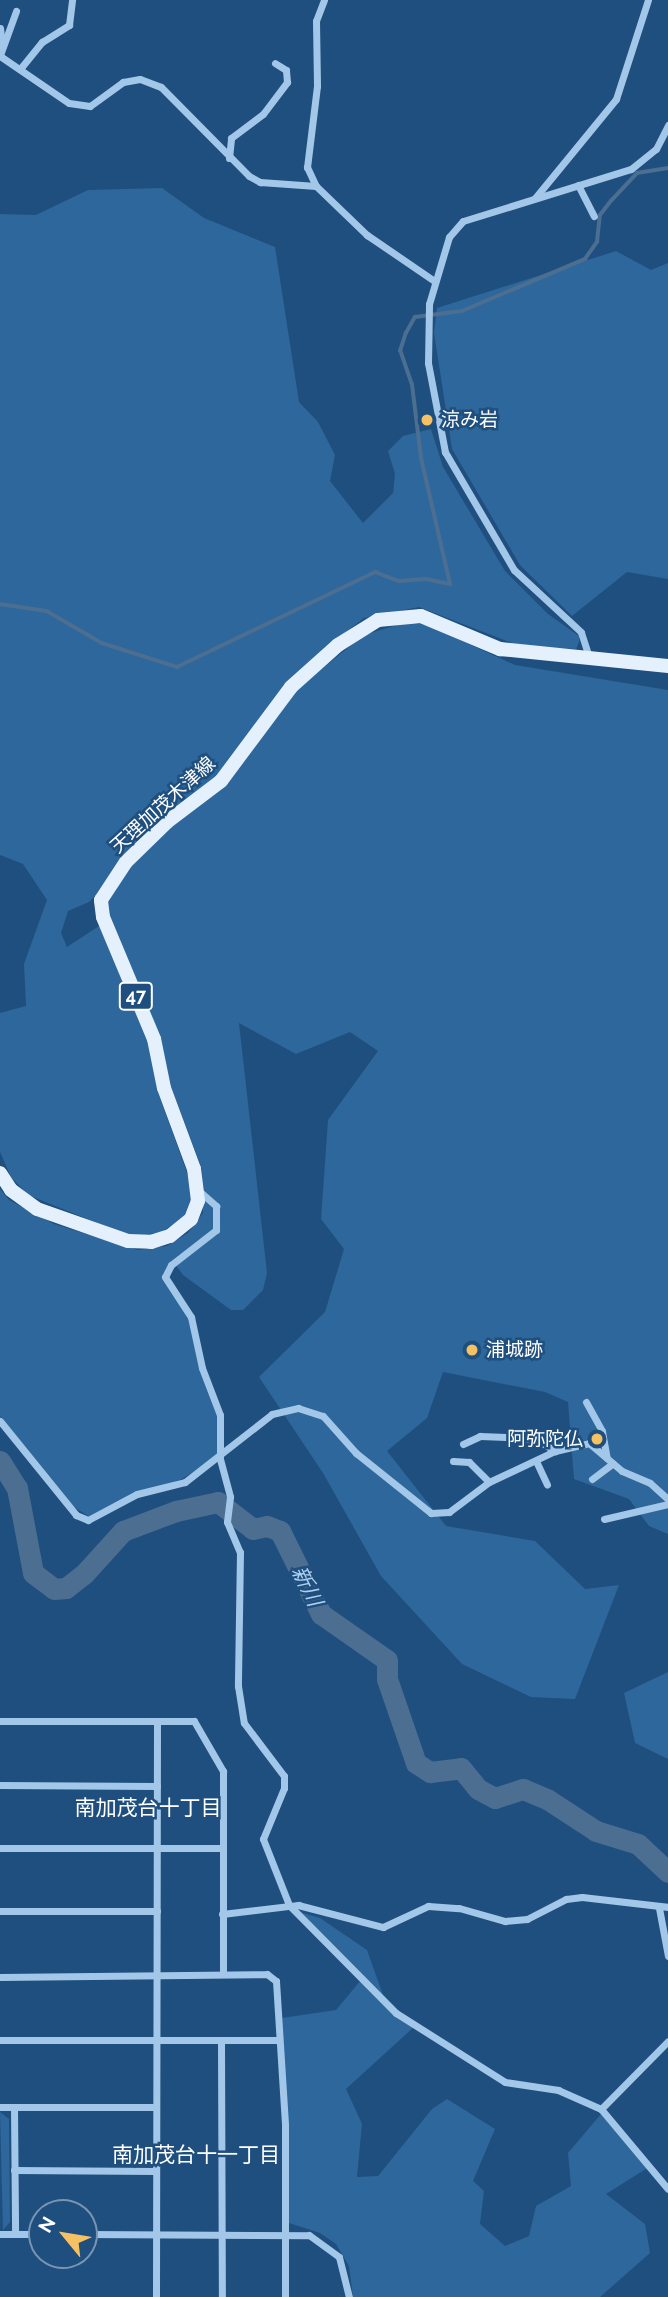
<!DOCTYPE html>
<html>
<head>
<meta charset="utf-8">
<style>
	body { margin:0 }
	#map { position:relative; width:668px; height:2297px; overflow:hidden; background:#1f4f7e; font-family:Raleway,"Noto Sans JP",sans-serif }
	div>[style] { position:absolute }
	[style*='--x'] { left:calc(var(--x)*1px); top:calc(var(--y)*1px); width:calc(var(--w)*1px); rotate:calc(var(--a)*1deg) }
	.green>* { inset:0; background:#2e679b }
	.stream>* { height:3.5px; margin:-1.75px; padding:0 1.75px; transform-origin:1.75px; border-radius:1.75px; background:#4b6e91 }
	.river>* { height:21px; margin:-10.5px; padding:0 10.5px; transform-origin:10.5px; border-radius:10.5px; background:#4b6e91 }
	.street>* { height:7px; margin:-3.5px; padding:0 3.5px; transform-origin:3.5px; border-radius:3.5px; background:#a3c7e8 }
	.primary>* { height:14px; margin:-7px; padding:0 7px; transform-origin:7px; border-radius:7px; background:#e5f0fd }
	.dots>* { width:19px; height:19px; translate:-50% -50%; box-sizing:border-box; border:4px solid #1f4f7e; border-radius:50% }
	span { translate:-50% -50%; white-space:nowrap; text-align:center; line-height:1.15; -webkit-text-stroke:5px #1f4f7e; paint-order:stroke }
	.shield-label span { padding:2px 5px; background:#1f4f7e; border:2px solid; border-radius:5px; -webkit-text-stroke-width:0 }
	.shield-label { font-size:18px; color:#fff; font-weight:700 }
	.poi-label { font-size:19px; color:#fff }
	.left { translate:0 -50%; text-align:left }
	.right { translate:-100% -50%; text-align:right }
	.street-label { font-size:19px; color:#fff }
	.water-label { font-size:21px; color:#aed0ef; font-style:italic }
	.neighbourhood-label { font-size:21px; color:#fff }
	.north { position:absolute; left:28px; top:2199px; width:70px; height:70px; box-sizing:border-box; background:#1f4f7e; border:2px solid #7995b2; border-radius:50%; rotate:300deg; font-size:19px; font-weight:700; line-height:28px; text-align:center; color:#fff }
	.north::after { content:''; display:block; margin:auto; width:24px; height:32px; background:#f6c162; clip-path:polygon(50% 0,100% 100%,50% 72%,0 100%) }
</style>
</head>
<body>
<div id="map">
	<div class="green">
		<div style="clip-path:polygon(162px 188px,204px 218px,275px 247px,299px 402px,318px 422px,335px 455px,330px 481px,363px 523px,393px 493px,395px 474px,388px 451px,403px 436px,431px 429px,443px 467px,505px 571px,548px 614px,579px 636px,579px 642px,576px 649px,520px 646px,419px 607px,364px 618px,328px 646px,232px 763px,89px 902px,68px 911px,61px 933px,67px 947px,102px 924px,150px 1041px,158px 1092px,191px 1184px,191px 1204px,184px 1219px,159px 1233px,130px 1236px,28px 1195px,11px 1177px,0 1152px,0 1013px,26px 1006px,24px 964px,47px 900px,23px 864px,0 855px,0 214px,36px 215px,88px 190px)"></div>
		<div style="clip-path:polygon(616px 251px,651px 270px,668px 263px,668px 579px,627px 572px,572px 616px,520px 565px,452px 449px,434px 333px,437px 308px)"></div>
		<div style="clip-path:polygon(407px 622px,427px 625px,515px 665px,668px 690px,668px 1534px,649px 1526px,629px 1499px,574px 1479px,568px 1402px,545px 1392px,443px 1372px,427px 1418px,387px 1451px,446px 1526px,535px 1541px,585px 1589px,619px 1585px,575px 1699px,531px 1697px,462px 1664px,381px 1576px,323px 1473px,259px 1377px,325px 1312px,344px 1249px,321px 1219px,328px 1120px,378px 1051px,350px 1032px,296px 1054px,239px 1023px,267px 1273px,263px 1290px,243px 1310px,231px 1310px,183px 1275px,173px 1261px,163px 1275px,193px 1328px,217px 1415px,218px 1456px,182px 1479px,90px 1517px,69px 1504px,0 1416px,0 1189px,9px 1200px,54px 1224px,138px 1250px,167px 1246px,188px 1233px,203px 1213px,202px 1169px,105px 911px,113px 885px,289px 695px,364px 635px)"></div>
		<div style="clip-path:polygon(668px 1672px,668px 1759px,635px 1743px,624px 1693px)"></div>
		<div style="clip-path:polygon(299px 1912px,320px 1918px,367px 1950px,383px 1995px,314px 1934px)"></div>
		<div style="clip-path:polygon(361px 1980px,415px 2026px,346px 2089px,362px 2124px,357px 2177px,378px 2176px,432px 2109px,447px 2099px,495px 2129px,473px 2181px,484px 2191px,480px 2224px,505px 2246px,529px 2236px,536px 2206px,571px 2186px,568px 2153px,601px 2114px,649px 2167px,606px 2194px,645px 2224px,650px 2253px,600px 2297px,353px 2297px,349px 2266px,336px 2244px,320px 2233px,289px 2223px,282px 2018px,336px 2010px)"></div>
		<div style="clip-path:polygon(0 2112px,9px 2119px,10px 2222px,3px 2230px)"></div>
	</div>
	<div class="stream">
		<div style="--x:0;--y:604;--w:48;--a:8.5"></div>
		<div style="--x:47;--y:611;--w:64;--a:30.2"></div>
		<div style="--x:102;--y:643;--w:79;--a:17.7"></div>
		<div style="--x:177;--y:667;--w:220;--a:-25.6"></div>
		<div style="--x:375;--y:572;--w:26;--a:21"></div>
		<div style="--x:399;--y:581;--w:27;--a:-4"></div>
		<div style="--x:426;--y:579;--w:25;--a:12"></div>
		<div style="--x:450;--y:584;--w:129;--a:-103"></div>
		<div style="--x:421;--y:458;--w:74;--a:-97"></div>
		<div style="--x:412;--y:385;--w:36;--a:-109"></div>
		<div style="--x:400;--y:351;--w:19;--a:-72"></div>
		<div style="--x:406;--y:333;--w:18;--a:-61"></div>
		<div style="--x:415;--y:317;--w:47;--a:-7.3"></div>
		<div style="--x:462;--y:311;--w:134;--a:-22.9"></div>
		<div style="--x:585;--y:259;--w:21;--a:-55"></div>
		<div style="--x:597;--y:242;--w:27;--a:-84"></div>
		<div style="--x:600;--y:215;--w:18;--a:-52"></div>
		<div style="--x:611;--y:201;--w:38;--a:-47"></div>
		<div style="--x:637;--y:173;--w:31;--a:-9"></div>
	</div>
	<div class="river">
		<div style="--x:0;--y:1461;--w:32;--a:58"></div>
		<div style="--x:17;--y:1488;--w:86;--a:79.3"></div>
		<div style="--x:33;--y:1573;--w:26;--a:37"></div>
		<div style="--x:54;--y:1589;--w:12;--a:-5"></div>
		<div style="--x:66;--y:1588;--w:23;--a:-38"></div>
		<div style="--x:84;--y:1574;--w:58;--a:-47.8"></div>
		<div style="--x:123;--y:1531;--w:57;--a:-20.7"></div>
		<div style="--x:176;--y:1511;--w:43;--a:-12.1"></div>
		<div style="--x:218;--y:1502;--w:44;--a:37.6"></div>
		<div style="--x:253;--y:1529;--w:14;--a:-12"></div>
		<div style="--x:267;--y:1526;--w:14;--a:21"></div>
		<div style="--x:280;--y:1531;--w:93;--a:63.7"></div>
		<div style="--x:321;--y:1614;--w:80;--a:34.9"></div>
		<div style="--x:387;--y:1660;--w:19;--a:90"></div>
		<div style="--x:387;--y:1679;--w:89;--a:71"></div>
		<div style="--x:416;--y:1763;--w:17;--a:33"></div>
		<div style="--x:430;--y:1772;--w:31;--a:-7"></div>
		<div style="--x:461;--y:1768;--w:27;--a:51"></div>
		<div style="--x:478;--y:1789;--w:19;--a:28"></div>
		<div style="--x:495;--y:1798;--w:29;--a:-18"></div>
		<div style="--x:523;--y:1789;--w:26;--a:23"></div>
		<div style="--x:547;--y:1799;--w:59;--a:33.1"></div>
		<div style="--x:596;--y:1831;--w:44;--a:17.2"></div>
		<div style="--x:638;--y:1844;--w:41;--a:43"></div>
	</div>
	<div class="street">
		<div style="--x:324;--y:0;--w:22;--a:111"></div>
		<div style="--x:316;--y:21;--w:65;--a:89.1"></div>
		<div style="--x:317;--y:86;--w:82;--a:97"></div>
		<div style="--x:307;--y:167;--w:21;--a:65"></div>
		<div style="--x:316;--y:186;--w:71;--a:43.9"></div>
		<div style="--x:367;--y:235;--w:80;--a:34.3"></div>
		<div style="--x:0;--y:28;--w:16;--a:83"></div>
		<div style="--x:0;--y:55;--w:47;--a:-70"></div>
		<div style="--x:0;--y:56;--w:83;--a:34.3"></div>
		<div style="--x:69;--y:103;--w:21;--a:8"></div>
		<div style="--x:90;--y:106;--w:41;--a:-36"></div>
		<div style="--x:123;--y:82;--w:17;--a:-10"></div>
		<div style="--x:140;--y:79;--w:22;--a:21"></div>
		<div style="--x:161;--y:87;--w:125;--a:45.3"></div>
		<div style="--x:249;--y:176;--w:13;--a:29"></div>
		<div style="--x:260;--y:182;--w:56;--a:4.1"></div>
		<div style="--x:20;--y:69;--w:35;--a:-51"></div>
		<div style="--x:42;--y:42;--w:32;--a:-32"></div>
		<div style="--x:69;--y:25;--w:25;--a:-83"></div>
		<div style="--x:229;--y:158;--w:20;--a:-84"></div>
		<div style="--x:231;--y:138;--w:40;--a:-37"></div>
		<div style="--x:263;--y:114;--w:40;--a:-53"></div>
		<div style="--x:287;--y:82;--w:12;--a:-95"></div>
		<div style="--x:286;--y:70;--w:13;--a:-148"></div>
		<div style="--x:578;--y:185;--w:35;--a:63"></div>
		<div style="--x:535;--y:198;--w:128;--a:-50.7"></div>
		<div style="--x:616;--y:99;--w:104;--a:-72.1"></div>
		<div style="--x:589;--y:657;--w:26;--a:-108"></div>
		<div style="--x:581;--y:632;--w:91;--a:-137.2"></div>
		<div style="--x:514;--y:570;--w:137;--a:-120.3"></div>
		<div style="--x:445;--y:452;--w:91;--a:-100.8"></div>
		<div style="--x:428;--y:363;--w:59;--a:-89"></div>
		<div style="--x:429;--y:304;--w:70;--a:-73.4"></div>
		<div style="--x:449;--y:237;--w:21;--a:-49"></div>
		<div style="--x:463;--y:221;--w:176;--a:-17.2"></div>
		<div style="--x:631;--y:169;--w:32;--a:-39"></div>
		<div style="--x:656;--y:149;--w:27;--a:-63"></div>
		<div style="--x:199;--y:1191;--w:23;--a:41"></div>
		<div style="--x:216;--y:1206;--w:24;--a:90"></div>
		<div style="--x:216;--y:1230;--w:57;--a:142.1"></div>
		<div style="--x:171;--y:1265;--w:13;--a:117"></div>
		<div style="--x:165;--y:1277;--w:48;--a:57"></div>
		<div style="--x:191;--y:1317;--w:52;--a:77.8"></div>
		<div style="--x:202;--y:1368;--w:50;--a:69"></div>
		<div style="--x:220;--y:1415;--w:44;--a:90"></div>
		<div style="--x:220;--y:1459;--w:39;--a:75"></div>
		<div style="--x:230;--y:1497;--w:25;--a:97"></div>
		<div style="--x:227;--y:1522;--w:33;--a:67"></div>
		<div style="--x:240;--y:1552;--w:134;--a:90.9"></div>
		<div style="--x:238;--y:1686;--w:37;--a:81"></div>
		<div style="--x:244;--y:1723;--w:66;--a:53"></div>
		<div style="--x:284;--y:1776;--w:12;--a:90"></div>
		<div style="--x:284;--y:1788;--w:55;--a:112.4"></div>
		<div style="--x:263;--y:1839;--w:71;--a:68.5"></div>
		<div style="--x:289;--y:1905;--w:152;--a:45.3"></div>
		<div style="--x:396;--y:2013;--w:129;--a:32.3"></div>
		<div style="--x:505;--y:2082;--w:54;--a:8.6"></div>
		<div style="--x:558;--y:2090;--w:47;--a:23.8"></div>
		<div style="--x:601;--y:2109;--w:104;--a:50.1"></div>
		<div style="--x:586;--y:1402;--w:33;--a:61"></div>
		<div style="--x:602;--y:1431;--w:27;--a:80"></div>
		<div style="--x:0;--y:1421;--w:121;--a:51"></div>
		<div style="--x:76;--y:1515;--w:13;--a:23"></div>
		<div style="--x:88;--y:1520;--w:55;--a:-28"></div>
		<div style="--x:137;--y:1494;--w:49;--a:-14"></div>
		<div style="--x:185;--y:1482;--w:110;--a:-38"></div>
		<div style="--x:272;--y:1414;--w:27;--a:-13"></div>
		<div style="--x:298;--y:1408;--w:26;--a:18"></div>
		<div style="--x:323;--y:1416;--w:50;--a:48.3"></div>
		<div style="--x:356;--y:1453;--w:96;--a:38.7"></div>
		<div style="--x:431;--y:1513;--w:18;--a:-3"></div>
		<div style="--x:449;--y:1512;--w:50;--a:-36.9"></div>
		<div style="--x:489;--y:1482;--w:73;--a:-25.2"></div>
		<div style="--x:555;--y:1451;--w:35;--a:-13"></div>
		<div style="--x:589;--y:1443;--w:43;--a:40.3"></div>
		<div style="--x:622;--y:1471;--w:30;--a:23"></div>
		<div style="--x:650;--y:1483;--w:24;--a:42"></div>
		<div style="--x:463;--y:1444;--w:19;--a:-25"></div>
		<div style="--x:480;--y:1436;--w:26;--a:2"></div>
		<div style="--x:506;--y:1437;--w:35;--a:8"></div>
		<div style="--x:541;--y:1442;--w:17;--a:33"></div>
		<div style="--x:453;--y:1461;--w:16;--a:4"></div>
		<div style="--x:469;--y:1462;--w:28;--a:45"></div>
		<div style="--x:536;--y:1461;--w:26;--a:65"></div>
		<div style="--x:592;--y:1479;--w:26;--a:-37"></div>
		<div style="--x:604;--y:1519;--w:66;--a:-13.2"></div>
		<div style="--x:0;--y:1721;--w:194;--a:0"></div>
		<div style="--x:194;--y:1721;--w:58;--a:59.9"></div>
		<div style="--x:223;--y:1771;--w:203;--a:90"></div>
		<div style="--x:0;--y:1785;--w:157;--a:0.4"></div>
		<div style="--x:0;--y:1848;--w:223;--a:0"></div>
		<div style="--x:659;--y:1908;--w:49;--a:79.4"></div>
		<div style="--x:0;--y:1911;--w:157;--a:0"></div>
		<div style="--x:222;--y:1914;--w:77;--a:-6.8"></div>
		<div style="--x:298;--y:1905;--w:88;--a:14.5"></div>
		<div style="--x:383;--y:1927;--w:50;--a:-25"></div>
		<div style="--x:428;--y:1906;--w:31;--a:4"></div>
		<div style="--x:459;--y:1908;--w:48;--a:15.8"></div>
		<div style="--x:505;--y:1921;--w:22;--a:-5"></div>
		<div style="--x:527;--y:1919;--w:44;--a:-27.1"></div>
		<div style="--x:566;--y:1899;--w:16;--a:-7"></div>
		<div style="--x:582;--y:1897;--w:87;--a:6.6"></div>
		<div style="--x:0;--y:1977;--w:267;--a:-0.6"></div>
		<div style="--x:267;--y:1974;--w:11;--a:38"></div>
		<div style="--x:276;--y:1981;--w:144;--a:86.4"></div>
		<div style="--x:285;--y:2125;--w:172;--a:90"></div>
		<div style="--x:0;--y:2040;--w:278;--a:0"></div>
		<div style="--x:221;--y:2041;--w:256;--a:89.8"></div>
		<div style="--x:0;--y:2107;--w:156;--a:0"></div>
		<div style="--x:14;--y:2107;--w:127;--a:89.5"></div>
		<div style="--x:601;--y:2109;--w:95;--a:-45.4"></div>
		<div style="--x:14;--y:2170;--w:142;--a:0.4"></div>
		<div style="--x:0;--y:2234;--w:42;--a:0"></div>
		<div style="--x:84;--y:2234;--w:225;--a:0.3"></div>
		<div style="--x:309;--y:2235;--w:37;--a:36"></div>
		<div style="--x:339;--y:2257;--w:41;--a:76"></div>
		<div style="--x:156;--y:2297;--w:576;--a:-89.9"></div>
	</div>
	<div class="primary">
		<div style="--x:0;--y:1173;--w:20;--a:57"></div>
		<div style="--x:11;--y:1190;--w:32;--a:36"></div>
		<div style="--x:37;--y:1209;--w:96;--a:19.4"></div>
		<div style="--x:128;--y:1241;--w:23;--a:2"></div>
		<div style="--x:151;--y:1242;--w:20;--a:-18"></div>
		<div style="--x:170;--y:1236;--w:27;--a:-39"></div>
		<div style="--x:191;--y:1219;--w:19;--a:-69"></div>
		<div style="--x:198;--y:1201;--w:32;--a:-97"></div>
		<div style="--x:194;--y:1169;--w:86;--a:-110.3"></div>
		<div style="--x:164;--y:1088;--w:50;--a:-101.5"></div>
		<div style="--x:154;--y:1039;--w:132;--a:-112.7"></div>
		<div style="--x:103;--y:917;--w:17;--a:-97"></div>
		<div style="--x:101;--y:900;--w:45;--a:-56.7"></div>
		<div style="--x:126;--y:862;--w:57;--a:-44.3"></div>
		<div style="--x:167;--y:822;--w:68;--a:-37.2"></div>
		<div style="--x:221;--y:781;--w:117;--a:-53.3"></div>
		<div style="--x:291;--y:687;--w:63;--a:-41.8"></div>
		<div style="--x:338;--y:645;--w:47;--a:-32"></div>
		<div style="--x:378;--y:620;--w:43;--a:-5.3"></div>
		<div style="--x:421;--y:616;--w:86;--a:22.7"></div>
		<div style="--x:500;--y:649;--w:169;--a:5.8"></div>
	</div>
	<div class="dots">
		<div style="left:427px;top:420px;background:#f6c162"></div>
		<div style="left:472px;top:1350px;background:#f6c162"></div>
		<div style="left:597px;top:1439px;background:#f6c162"></div>
	</div>
	<div class="shield-label">
		<span style="left:136px;top:996px">47</span>
	</div>
	<div class="poi-label">
		<span class="left" style="left:441px;top:420px">涼み岩</span>
		<span class="left" style="left:486px;top:1350px">浦城跡</span>
		<span class="right" style="left:583px;top:1439px">阿弥陀仏</span>
	</div>
	<div class="street-label">
		<span style="left:163px;top:805px;rotate:-42deg">天理加茂木津線</span>
	</div>
	<div class="water-label">
		<span style="left:307px;top:1586px;rotate:64deg">新川</span>
	</div>
	<div class="neighbourhood-label">
		<span style="left:148px;top:1808px">南加茂台十丁目</span>
		<span style="left:196px;top:2155px">南加茂台十一丁目</span>
	</div>
	<div class="north">N</div>
</div>
</body>
</html>
